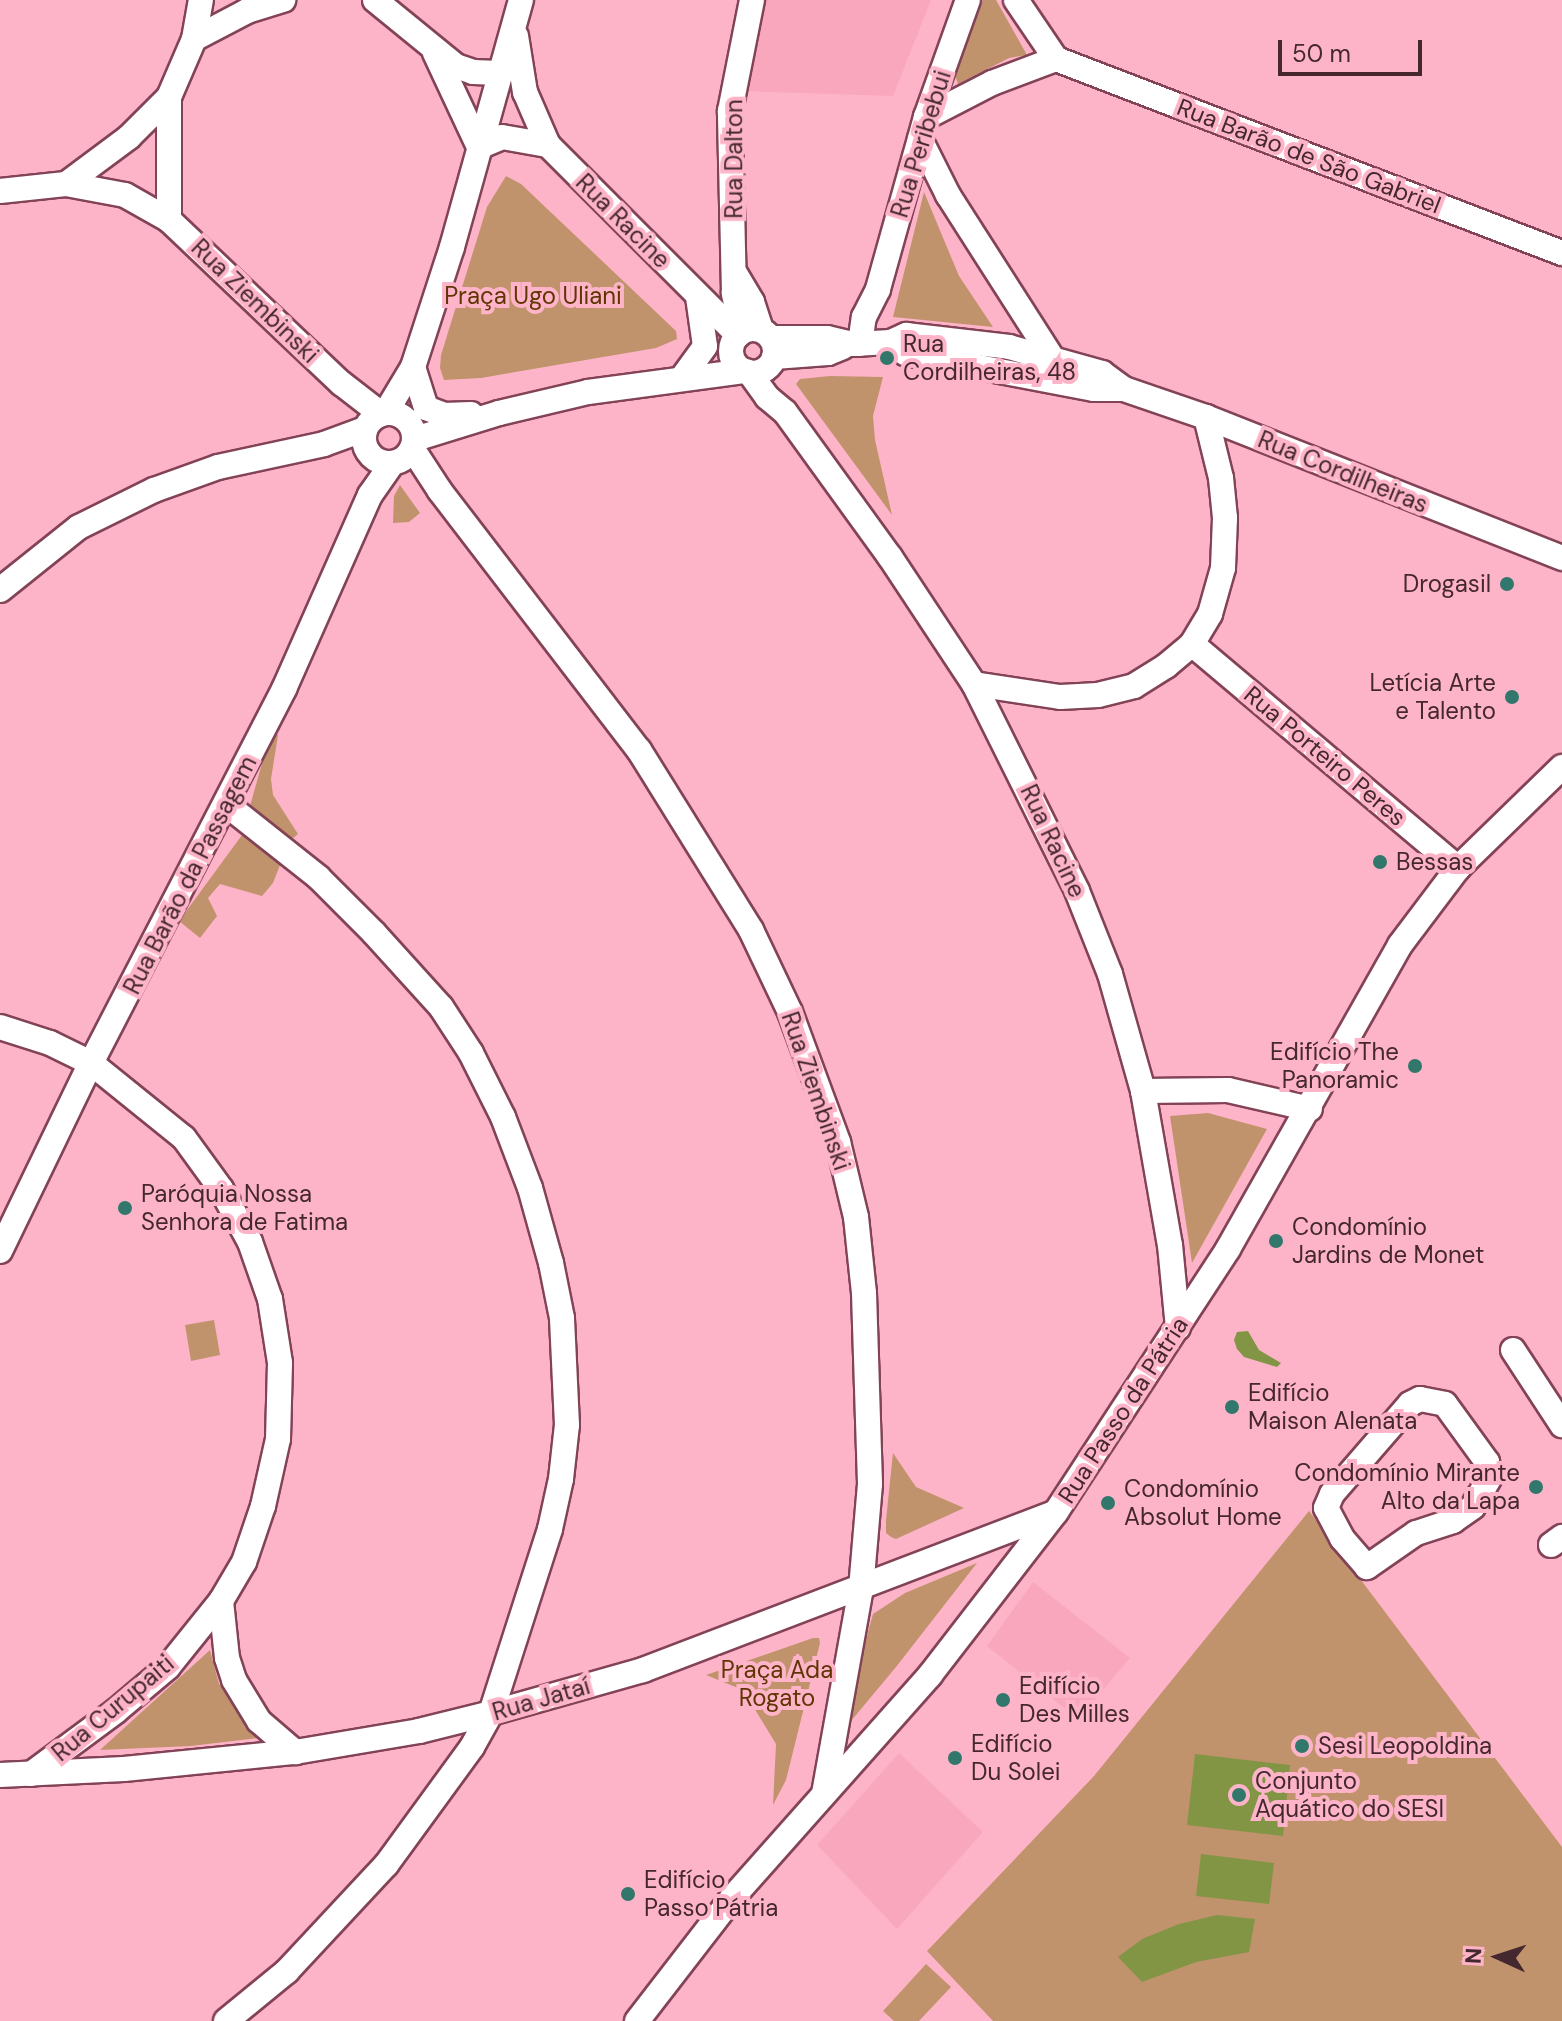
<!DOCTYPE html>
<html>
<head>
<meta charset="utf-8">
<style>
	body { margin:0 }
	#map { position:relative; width:1562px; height:2021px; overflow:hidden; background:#feb4c8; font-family:"DM Sans",sans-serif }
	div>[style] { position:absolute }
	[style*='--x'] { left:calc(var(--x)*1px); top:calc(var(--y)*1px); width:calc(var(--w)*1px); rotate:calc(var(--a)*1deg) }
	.built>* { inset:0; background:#f9a7bd }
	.green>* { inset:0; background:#c1936c }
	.water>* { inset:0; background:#819545 }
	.roads { filter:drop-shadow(2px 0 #834357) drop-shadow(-2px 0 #834357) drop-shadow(0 2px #834357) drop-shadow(0 -2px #834357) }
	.minor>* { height:24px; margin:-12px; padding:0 12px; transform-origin:12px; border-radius:12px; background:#fff }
	.minor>.ring { margin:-12px; padding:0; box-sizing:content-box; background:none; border:24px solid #fff; border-radius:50% }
	.dots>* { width:22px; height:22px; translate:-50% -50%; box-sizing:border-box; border:4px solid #feb4c8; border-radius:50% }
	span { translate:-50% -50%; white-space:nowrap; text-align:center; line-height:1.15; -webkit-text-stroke:8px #feb4c8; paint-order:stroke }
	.street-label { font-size:24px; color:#44272f }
	.park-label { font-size:24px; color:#603504 }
	.poi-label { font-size:24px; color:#44272f }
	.left { translate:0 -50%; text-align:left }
	.right { translate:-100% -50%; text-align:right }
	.north { position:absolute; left:1458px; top:1917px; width:80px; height:80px; -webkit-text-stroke:6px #feb4c8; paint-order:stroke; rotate:273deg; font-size:22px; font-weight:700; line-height:32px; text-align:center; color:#44272f }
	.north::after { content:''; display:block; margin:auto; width:28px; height:36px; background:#44272f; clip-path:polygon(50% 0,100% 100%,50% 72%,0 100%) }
	.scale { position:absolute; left:1278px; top:40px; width:144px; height:36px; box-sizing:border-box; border:4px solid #44272f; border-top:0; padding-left:10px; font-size:24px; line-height:28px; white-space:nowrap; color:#44272f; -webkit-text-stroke:6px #feb4c8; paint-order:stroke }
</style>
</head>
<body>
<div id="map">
	<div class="built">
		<div style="clip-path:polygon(757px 0,931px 0,893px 96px,743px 91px)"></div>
		<div style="clip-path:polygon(1033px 1582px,1130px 1658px,1078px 1719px,987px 1646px)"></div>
		<div style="clip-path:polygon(899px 1753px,983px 1832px,897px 1929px,817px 1845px)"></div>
	</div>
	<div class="green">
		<div style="clip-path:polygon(983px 0,996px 0,1027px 55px,1009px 58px,958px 84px,955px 75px)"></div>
		<div style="clip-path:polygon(506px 176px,521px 184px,676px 331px,677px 339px,656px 348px,481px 378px,444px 380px,440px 368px,441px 355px,487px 207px)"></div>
		<div style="clip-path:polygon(924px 192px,959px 276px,993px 327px,893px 317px)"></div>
		<div style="clip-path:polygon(830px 376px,883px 377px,873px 416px,875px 440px,892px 515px,796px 384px,800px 379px)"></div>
		<div style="clip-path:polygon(400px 485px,420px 513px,409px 522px,393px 523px,394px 496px)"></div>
		<div style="clip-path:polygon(270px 735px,278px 735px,271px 779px,273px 795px,298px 834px,287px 843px,250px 806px)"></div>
		<div style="clip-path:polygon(242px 835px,280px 865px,273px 883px,262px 896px,220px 884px,208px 898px,217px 916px,200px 938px,179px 921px)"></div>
		<div style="clip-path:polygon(1208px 1113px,1267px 1129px,1192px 1263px,1170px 1116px)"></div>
		<div style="clip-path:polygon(214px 1320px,220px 1355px,191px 1361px,185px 1325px)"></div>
		<div style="clip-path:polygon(893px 1453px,916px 1487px,964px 1508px,896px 1539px,891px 1537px,886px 1533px,886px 1520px)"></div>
		<div style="clip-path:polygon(1309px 1511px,1562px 1847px,1562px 2021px,993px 2021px,927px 1951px,1094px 1776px)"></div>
		<div style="clip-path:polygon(977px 1563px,896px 1667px,851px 1721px,855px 1680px,873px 1614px,905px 1593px)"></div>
		<div style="clip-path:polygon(813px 1638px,819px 1638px,820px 1643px,786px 1780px,773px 1805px,776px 1744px,743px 1690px,706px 1675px)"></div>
		<div style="clip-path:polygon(210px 1650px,219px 1684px,266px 1737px,191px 1746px,100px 1750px)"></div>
		<div style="clip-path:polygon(926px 1964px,951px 1987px,919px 2021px,894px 2021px,883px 2011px)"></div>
	</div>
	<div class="water">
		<div style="clip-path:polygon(1248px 1331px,1259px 1350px,1281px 1363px,1277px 1367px,1244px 1357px,1237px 1349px,1234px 1340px,1237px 1332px)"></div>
		<div style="clip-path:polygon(1195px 1754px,1290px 1765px,1283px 1836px,1187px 1825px)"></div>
		<div style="clip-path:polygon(1201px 1854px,1274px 1863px,1269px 1904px,1196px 1896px)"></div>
		<div style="clip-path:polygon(1217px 1915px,1255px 1919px,1249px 1952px,1196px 1962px,1142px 1982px,1118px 1957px,1142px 1939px,1179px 1924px)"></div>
	</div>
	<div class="roads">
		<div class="minor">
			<div style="--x:375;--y:0;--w:104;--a:39.2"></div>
			<div style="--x:456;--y:66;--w:18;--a:19"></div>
			<div style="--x:473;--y:72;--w:26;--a:2"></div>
			<div style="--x:1016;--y:0;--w:71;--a:55.9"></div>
			<div style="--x:516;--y:36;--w:57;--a:80.9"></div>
			<div style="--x:525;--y:92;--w:58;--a:66.5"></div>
			<div style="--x:548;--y:145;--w:269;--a:45"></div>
			<div style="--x:194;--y:39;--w:60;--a:-27.8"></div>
			<div style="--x:247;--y:11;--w:38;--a:-17"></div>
			<div style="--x:435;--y:53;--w:104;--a:64.9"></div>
			<div style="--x:926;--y:117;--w:74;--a:-27.3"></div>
			<div style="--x:992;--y:83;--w:68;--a:-20.6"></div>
			<div style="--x:1056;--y:59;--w:542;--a:20.98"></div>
			<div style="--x:920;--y:139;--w:63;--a:63.4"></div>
			<div style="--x:948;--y:195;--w:195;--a:57.4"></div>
			<div style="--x:479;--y:147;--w:25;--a:-23"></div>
			<div style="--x:502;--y:137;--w:47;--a:9.9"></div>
			<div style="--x:66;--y:184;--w:79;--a:-36.7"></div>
			<div style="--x:129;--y:137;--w:57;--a:-45"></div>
			<div style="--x:169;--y:97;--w:63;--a:-66.7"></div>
			<div style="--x:194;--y:39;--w:40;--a:-80"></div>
			<div style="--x:0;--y:191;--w:66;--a:-6.1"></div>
			<div style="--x:66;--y:184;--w:60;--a:10.6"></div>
			<div style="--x:125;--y:195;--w:51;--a:29.6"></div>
			<div style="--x:169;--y:220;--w:237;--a:43.5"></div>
			<div style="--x:341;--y:383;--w:51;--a:37.8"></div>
			<div style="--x:169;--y:220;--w:123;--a:-90"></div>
			<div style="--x:736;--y:275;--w:31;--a:59"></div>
			<div style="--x:752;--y:302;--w:29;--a:72"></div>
			<div class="ring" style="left:731px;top:329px;width:20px;height:20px"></div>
			<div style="--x:742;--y:332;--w:40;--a:-102"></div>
			<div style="--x:734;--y:293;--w:182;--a:-91.3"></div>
			<div style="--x:730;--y:111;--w:113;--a:-78.8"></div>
			<div style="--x:771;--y:338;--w:56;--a:0"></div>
			<div style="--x:827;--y:338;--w:27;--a:13"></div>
			<div style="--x:853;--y:344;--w:38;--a:-3"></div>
			<div style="--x:891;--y:342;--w:17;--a:-25"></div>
			<div style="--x:906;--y:335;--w:104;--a:6.6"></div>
			<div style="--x:1009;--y:347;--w:97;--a:15.6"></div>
			<div style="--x:1102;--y:373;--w:27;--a:36"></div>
			<div style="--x:891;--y:342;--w:18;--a:38"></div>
			<div style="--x:905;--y:353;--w:192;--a:10.8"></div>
			<div style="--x:1094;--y:389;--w:30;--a:0"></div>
			<div style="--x:1124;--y:389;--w:87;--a:18.9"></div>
			<div style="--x:1206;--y:417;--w:383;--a:21.6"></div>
			<div style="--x:860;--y:344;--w:27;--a:-82"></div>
			<div style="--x:864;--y:317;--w:31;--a:-63"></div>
			<div style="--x:878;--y:289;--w:179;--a:-74.4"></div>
			<div style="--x:926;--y:117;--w:124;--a:-70.3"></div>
			<div style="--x:774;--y:357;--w:54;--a:-4.2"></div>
			<div style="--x:828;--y:353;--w:16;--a:-22"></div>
			<div style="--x:413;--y:367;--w:43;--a:72.4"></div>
			<div style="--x:426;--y:408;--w:19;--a:21"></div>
			<div style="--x:444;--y:415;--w:27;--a:-2"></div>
			<div style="--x:749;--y:372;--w:31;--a:54"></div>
			<div style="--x:767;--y:397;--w:23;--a:40"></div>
			<div style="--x:785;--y:412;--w:179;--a:54.1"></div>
			<div style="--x:890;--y:557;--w:152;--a:56.5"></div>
			<div style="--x:974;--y:684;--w:231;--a:63.5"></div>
			<div style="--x:1077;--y:891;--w:89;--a:68.3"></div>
			<div style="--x:1110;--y:974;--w:122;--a:74.2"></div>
			<div style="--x:1143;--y:1091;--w:156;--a:80.1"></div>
			<div style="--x:1170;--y:1245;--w:83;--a:84.5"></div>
			<div style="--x:682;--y:378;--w:39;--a:-54"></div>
			<div style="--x:705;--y:346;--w:49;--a:-98.1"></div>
			<div style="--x:386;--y:412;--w:52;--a:-59"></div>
			<div style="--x:413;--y:367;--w:126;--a:-72"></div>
			<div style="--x:452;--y:247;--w:256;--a:-74.4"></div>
			<div class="ring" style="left:364px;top:413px;width:26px;height:26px"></div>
			<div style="--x:415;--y:439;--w:88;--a:-17.2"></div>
			<div style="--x:499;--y:413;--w:91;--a:-13.3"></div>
			<div style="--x:588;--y:392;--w:159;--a:-7.6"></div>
			<div style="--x:412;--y:448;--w:51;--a:56.9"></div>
			<div style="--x:440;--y:491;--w:327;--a:52.5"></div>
			<div style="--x:639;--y:750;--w:212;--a:58.1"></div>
			<div style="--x:751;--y:930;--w:91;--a:64.6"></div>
			<div style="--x:790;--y:1012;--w:139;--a:69.7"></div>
			<div style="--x:838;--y:1142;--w:77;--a:76.5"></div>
			<div style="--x:856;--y:1217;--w:76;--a:84"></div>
			<div style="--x:864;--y:1293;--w:191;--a:88.2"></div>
			<div style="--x:870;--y:1484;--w:104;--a:94.9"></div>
			<div style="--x:861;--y:1588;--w:208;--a:100.2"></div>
			<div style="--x:0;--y:590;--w:101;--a:-38.6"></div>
			<div style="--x:79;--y:527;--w:84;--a:-26.3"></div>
			<div style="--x:154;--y:490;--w:68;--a:-19.8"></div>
			<div style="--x:218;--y:467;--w:108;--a:-12.2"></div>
			<div style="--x:324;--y:444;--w:44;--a:-20.1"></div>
			<div style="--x:1192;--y:644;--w:348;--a:40.1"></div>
			<div style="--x:974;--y:684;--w:87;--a:8.6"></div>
			<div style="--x:1060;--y:697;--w:38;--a:-3"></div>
			<div style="--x:1098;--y:695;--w:37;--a:-14"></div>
			<div style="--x:1134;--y:686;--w:38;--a:-32"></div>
			<div style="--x:1166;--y:666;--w:34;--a:-40"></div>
			<div style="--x:1192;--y:644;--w:35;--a:-59"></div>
			<div style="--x:1210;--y:614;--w:48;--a:-74.2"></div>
			<div style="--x:1223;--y:568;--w:50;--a:-87.7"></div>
			<div style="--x:1225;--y:518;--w:40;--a:-95.7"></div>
			<div style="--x:1221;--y:478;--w:63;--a:-103.8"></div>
			<div style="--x:0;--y:1027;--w:52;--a:17.7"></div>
			<div style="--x:50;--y:1043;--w:46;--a:26"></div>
			<div style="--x:91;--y:1063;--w:119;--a:38.9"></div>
			<div style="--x:184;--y:1138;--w:63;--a:54"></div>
			<div style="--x:221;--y:1189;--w:60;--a:61.3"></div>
			<div style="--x:250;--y:1242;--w:60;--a:70.7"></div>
			<div style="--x:270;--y:1299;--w:65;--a:81.1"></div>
			<div style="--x:280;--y:1363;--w:76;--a:91.5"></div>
			<div style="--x:278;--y:1439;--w:69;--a:102.6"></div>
			<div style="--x:263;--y:1506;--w:59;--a:108.7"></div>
			<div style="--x:244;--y:1562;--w:45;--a:120.5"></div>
			<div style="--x:221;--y:1601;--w:85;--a:128.8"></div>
			<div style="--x:168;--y:1667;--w:68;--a:139.8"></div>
			<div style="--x:116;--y:1711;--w:106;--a:143.5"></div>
			<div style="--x:1143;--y:1091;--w:85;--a:-0.7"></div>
			<div style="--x:1228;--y:1090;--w:84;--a:13"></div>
			<div style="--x:0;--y:1251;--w:209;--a:-64.2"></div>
			<div style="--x:91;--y:1063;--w:421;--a:-62.7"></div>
			<div style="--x:284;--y:689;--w:212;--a:-66.1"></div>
			<div style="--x:370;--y:495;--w:39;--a:-55"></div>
			<div style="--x:1513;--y:1350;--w:90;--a:56.8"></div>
			<div style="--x:1420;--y:1399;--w:25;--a:11"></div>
			<div style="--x:1445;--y:1404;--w:72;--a:54.1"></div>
			<div style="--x:1487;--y:1462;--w:15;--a:79"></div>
			<div style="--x:1490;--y:1477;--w:34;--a:120"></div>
			<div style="--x:1473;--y:1507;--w:24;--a:145"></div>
			<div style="--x:1453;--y:1521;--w:39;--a:162"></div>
			<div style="--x:1416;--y:1533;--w:60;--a:145.2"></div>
			<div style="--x:1367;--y:1567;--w:38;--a:-131"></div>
			<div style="--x:1342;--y:1538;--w:34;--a:-118"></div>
			<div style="--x:1326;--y:1508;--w:15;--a:-67"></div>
			<div style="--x:1332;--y:1494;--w:119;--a:-49.1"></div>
			<div style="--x:1410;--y:1404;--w:11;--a:-27"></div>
			<div style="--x:1551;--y:1545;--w:14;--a:-36"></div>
			<div style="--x:221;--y:1601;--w:57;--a:84"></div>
			<div style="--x:227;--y:1658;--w:23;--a:72"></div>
			<div style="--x:234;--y:1680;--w:48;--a:58.6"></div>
			<div style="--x:259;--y:1721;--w:48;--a:40.7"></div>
			<div style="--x:0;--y:1775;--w:124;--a:-2.8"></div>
			<div style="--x:124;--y:1769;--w:172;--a:-5.7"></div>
			<div style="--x:295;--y:1752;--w:126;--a:-9.6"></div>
			<div style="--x:419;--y:1731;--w:74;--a:-14"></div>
			<div style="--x:491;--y:1713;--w:158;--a:-15.8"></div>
			<div style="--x:643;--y:1670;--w:440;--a:-20.9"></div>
			<div style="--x:226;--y:2021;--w:79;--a:-39.3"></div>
			<div style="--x:287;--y:1971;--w:145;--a:-47"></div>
			<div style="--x:386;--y:1865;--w:146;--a:-53.9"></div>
			<div style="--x:472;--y:1747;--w:39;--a:-61"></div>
			<div style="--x:491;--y:1713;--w:193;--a:-72.2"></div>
			<div style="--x:550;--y:1529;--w:51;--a:-77.6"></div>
			<div style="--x:561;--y:1479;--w:54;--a:-83.7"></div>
			<div style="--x:567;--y:1425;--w:107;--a:-92.7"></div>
			<div style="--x:562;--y:1318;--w:56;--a:-101.3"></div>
			<div style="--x:551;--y:1263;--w:78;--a:-105.6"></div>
			<div style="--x:530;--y:1188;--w:76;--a:-110.8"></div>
			<div style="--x:503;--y:1117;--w:72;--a:-116.6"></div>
			<div style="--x:471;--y:1053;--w:55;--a:-123.1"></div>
			<div style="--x:441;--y:1007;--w:100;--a:-132.2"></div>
			<div style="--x:374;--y:933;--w:79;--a:-135"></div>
			<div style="--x:318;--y:877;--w:116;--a:-141.6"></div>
			<div style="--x:637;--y:2021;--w:157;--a:-52.3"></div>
			<div style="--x:733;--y:1897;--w:297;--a:-48.4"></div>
			<div style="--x:930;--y:1675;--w:206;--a:-52.3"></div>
			<div style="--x:1056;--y:1512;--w:314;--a:-56.8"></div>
			<div style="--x:1228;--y:1249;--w:349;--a:-60.5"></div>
			<div style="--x:1400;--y:945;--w:96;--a:-53"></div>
			<div style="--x:1458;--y:868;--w:145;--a:-44.2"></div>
		</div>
	</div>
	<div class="dots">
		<div style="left:887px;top:358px;background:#31776c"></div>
		<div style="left:1507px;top:584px;background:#31776c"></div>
		<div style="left:1512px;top:697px;background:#31776c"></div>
		<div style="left:1380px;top:862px;background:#31776c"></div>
		<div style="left:1415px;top:1066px;background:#31776c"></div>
		<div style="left:125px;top:1208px;background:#31776c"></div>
		<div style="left:1276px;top:1241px;background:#31776c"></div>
		<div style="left:1232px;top:1407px;background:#31776c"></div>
		<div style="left:1536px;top:1487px;background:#31776c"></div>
		<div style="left:1108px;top:1503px;background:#31776c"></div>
		<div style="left:1003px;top:1700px;background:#31776c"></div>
		<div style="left:1302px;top:1746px;background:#31776c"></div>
		<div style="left:955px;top:1758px;background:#31776c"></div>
		<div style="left:1239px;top:1795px;background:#31776c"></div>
		<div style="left:628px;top:1894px;background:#31776c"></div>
	</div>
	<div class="street-label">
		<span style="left:921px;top:144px;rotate:-73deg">Rua Peribebui</span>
		<span style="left:1309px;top:156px;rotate:21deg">Rua Barão de São Gabriel</span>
		<span style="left:734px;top:159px;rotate:-90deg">Rua Dalton</span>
		<span style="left:623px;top:221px;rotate:45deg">Rua Racine</span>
		<span style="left:255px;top:301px;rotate:44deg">Rua Ziembinski</span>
		<span style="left:1343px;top:472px;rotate:22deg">Rua Cordilheiras</span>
		<span style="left:1325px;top:756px;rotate:40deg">Rua Porteiro Peres</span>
		<span style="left:1053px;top:841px;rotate:65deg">Rua Racine</span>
		<span style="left:190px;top:875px;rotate:-63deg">Rua Barão da Passagem</span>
		<span style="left:816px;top:1091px;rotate:71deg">Rua Ziembinski</span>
		<span style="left:1123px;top:1410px;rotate:-57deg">Rua Passo da Pátria</span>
		<span style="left:541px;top:1699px;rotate:-16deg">Rua Jataí</span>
		<span style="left:113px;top:1708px;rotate:-40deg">Rua Curupaiti</span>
	</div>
	<div class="park-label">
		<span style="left:533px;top:296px">Praça Ugo Uliani</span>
		<span style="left:777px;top:1684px">Praça Ada<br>Rogato</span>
	</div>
	<div class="poi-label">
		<span class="left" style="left:903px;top:358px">Rua<br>Cordilheiras, 48</span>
		<span class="right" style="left:1491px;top:584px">Drogasil</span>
		<span class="right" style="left:1496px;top:697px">Letícia Arte<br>e Talento</span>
		<span class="left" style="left:1396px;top:862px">Bessas</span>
		<span class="right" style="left:1399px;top:1066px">Edifício The<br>Panoramic</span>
		<span class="left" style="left:141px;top:1208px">Paróquia Nossa<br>Senhora de Fatima</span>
		<span class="left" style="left:1292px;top:1241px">Condomínio<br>Jardins de Monet</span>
		<span class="left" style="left:1248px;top:1407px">Edifício<br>Maison Alenata</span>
		<span class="right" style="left:1520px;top:1487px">Condomínio Mirante<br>Alto da Lapa</span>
		<span class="left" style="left:1124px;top:1503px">Condomínio<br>Absolut Home</span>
		<span class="left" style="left:1019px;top:1700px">Edifício<br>Des Milles</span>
		<span class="left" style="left:971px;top:1758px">Edifício<br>Du Solei</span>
		<span class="left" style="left:1318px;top:1746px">Sesi Leopoldina</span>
		<span class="left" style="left:1255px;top:1795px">Conjunto<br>Aquático do SESI</span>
		<span class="left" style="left:644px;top:1894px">Edifício<br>Passo Pátria</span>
	</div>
	<div class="north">N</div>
	<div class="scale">50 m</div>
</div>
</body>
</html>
